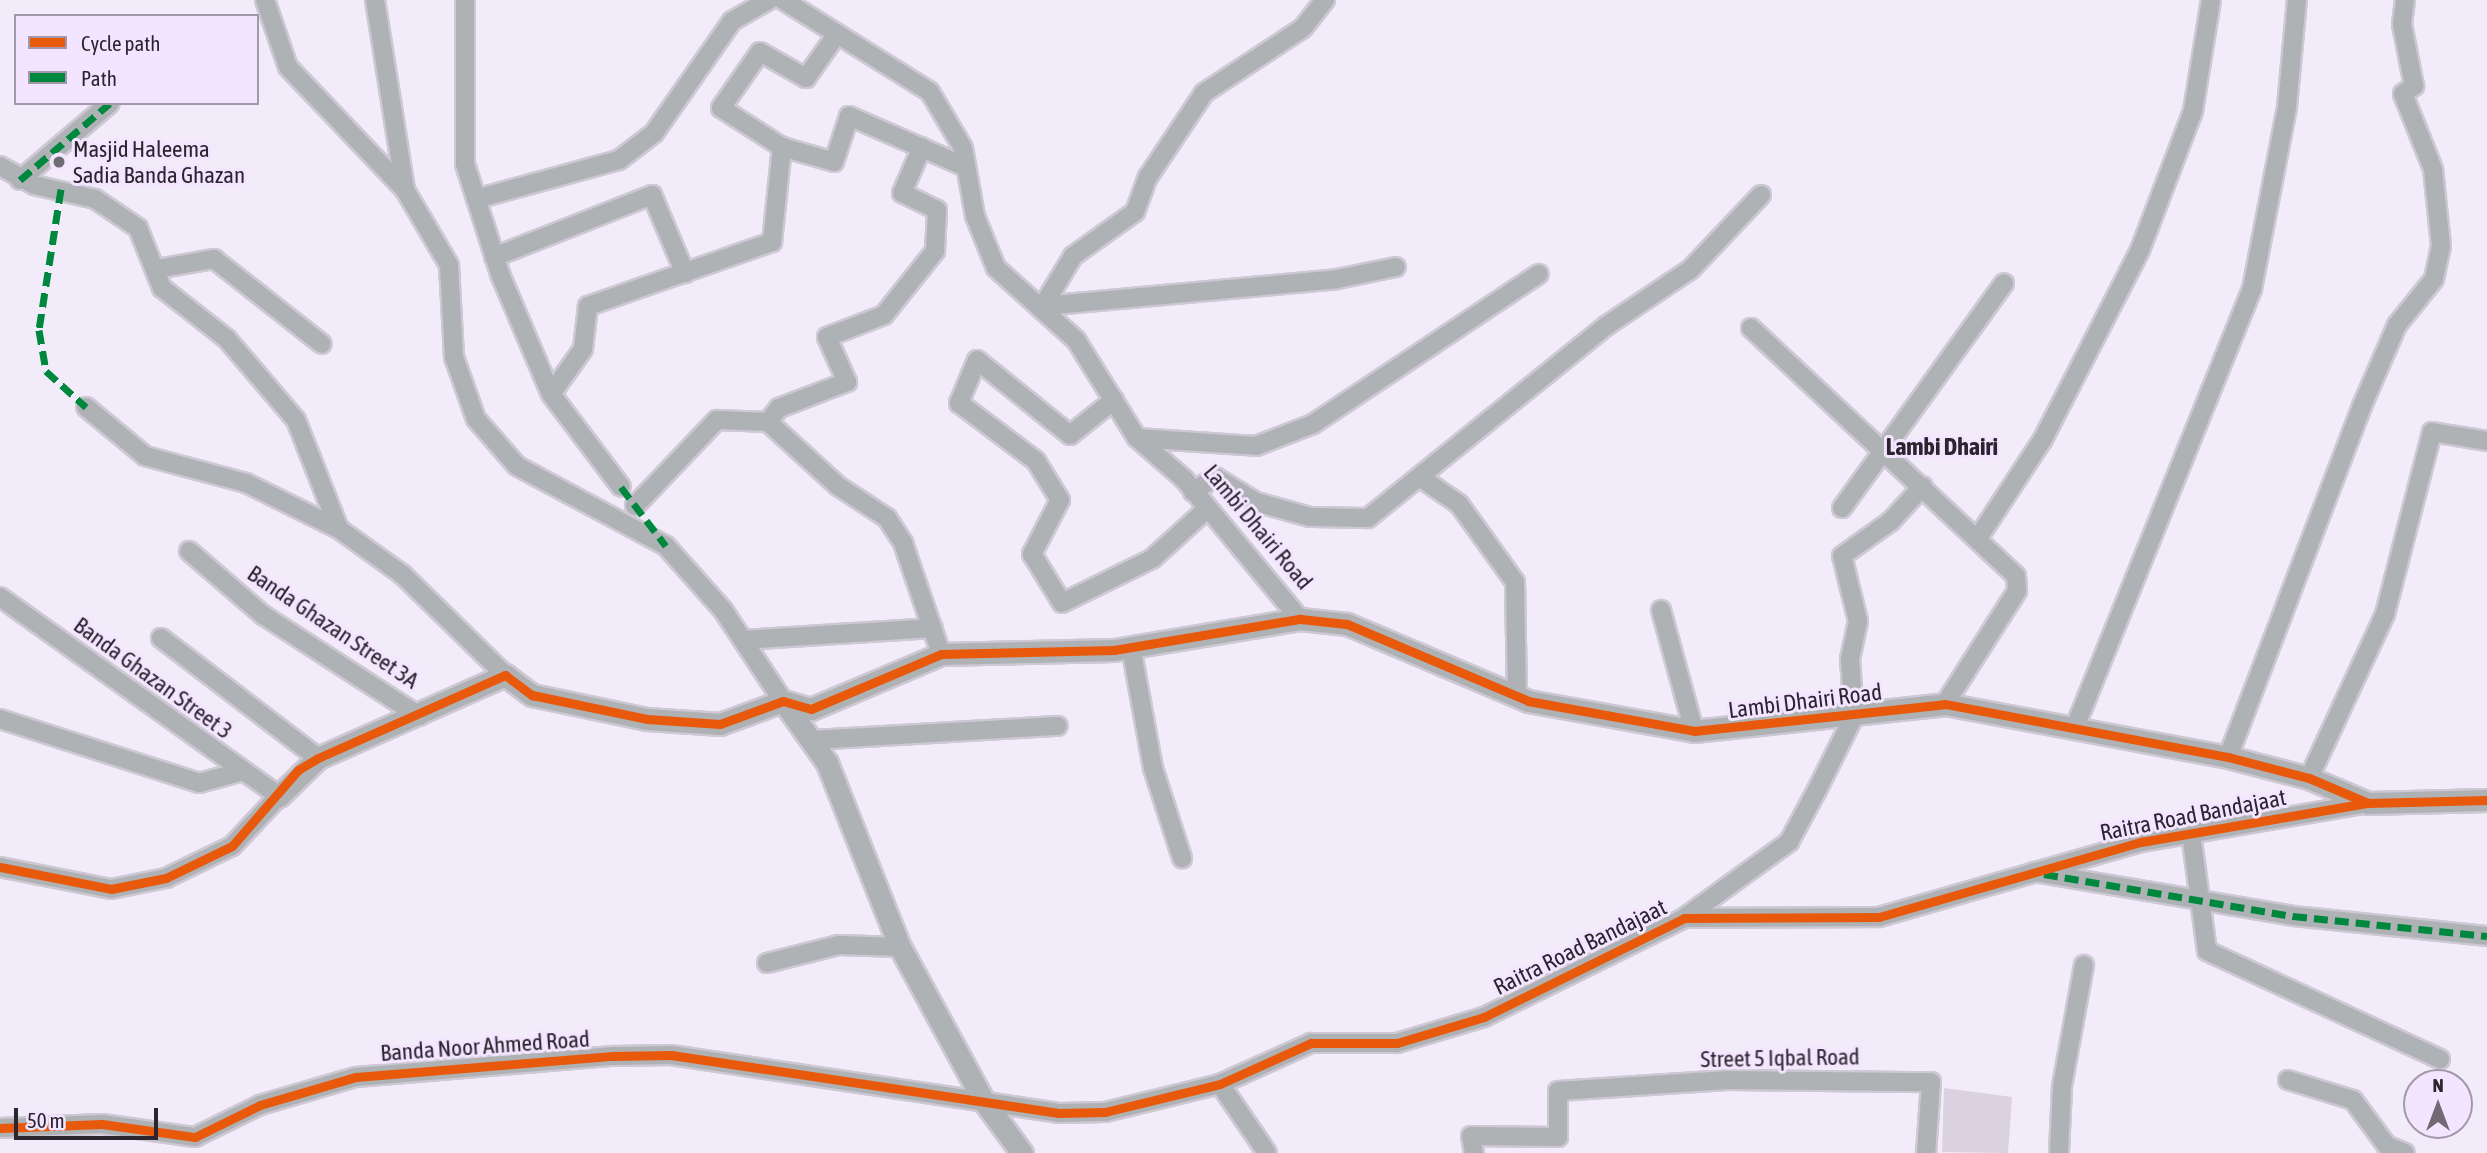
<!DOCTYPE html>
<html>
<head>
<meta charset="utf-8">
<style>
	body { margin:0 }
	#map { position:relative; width:2487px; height:1153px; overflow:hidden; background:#f2ebf9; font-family:"Asap Condensed",sans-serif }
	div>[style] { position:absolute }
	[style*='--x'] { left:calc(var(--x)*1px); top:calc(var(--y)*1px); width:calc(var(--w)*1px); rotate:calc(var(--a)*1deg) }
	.building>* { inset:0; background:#dad2e0 }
	.roads { filter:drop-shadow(2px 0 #cec8d4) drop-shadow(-2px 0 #cec8d4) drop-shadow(0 2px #cec8d4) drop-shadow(0 -2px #cec8d4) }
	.minor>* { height:18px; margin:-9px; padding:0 9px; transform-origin:9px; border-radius:9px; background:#aeb2b5 }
	.tertiary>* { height:21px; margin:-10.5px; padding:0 10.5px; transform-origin:10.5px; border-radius:10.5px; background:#aeb2b5 }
	.quiet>* { height:7px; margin-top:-3.5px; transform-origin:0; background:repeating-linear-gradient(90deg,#00873e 0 14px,transparent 0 21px) }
	.cycleway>* { height:9px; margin:-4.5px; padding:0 4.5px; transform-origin:4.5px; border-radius:4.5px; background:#e8590c }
	.dots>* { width:19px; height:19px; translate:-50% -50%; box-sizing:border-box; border:4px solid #f3e5ff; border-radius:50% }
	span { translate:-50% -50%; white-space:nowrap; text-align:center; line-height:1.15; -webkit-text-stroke:6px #f3e5ff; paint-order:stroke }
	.poi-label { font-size:23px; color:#2a252e }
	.left { translate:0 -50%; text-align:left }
	.street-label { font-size:23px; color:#2a252e }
	.neighbourhood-label { font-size:24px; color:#2a252e; font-weight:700 }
	.legend { position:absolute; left:14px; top:14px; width:245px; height:91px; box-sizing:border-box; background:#f3e5ff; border:2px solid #a398ab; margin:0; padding:9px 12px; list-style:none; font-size:21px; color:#2a252e }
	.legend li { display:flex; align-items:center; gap:14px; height:35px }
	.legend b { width:35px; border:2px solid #a398ab }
	.north { position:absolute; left:2403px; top:1069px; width:70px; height:70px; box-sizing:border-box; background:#f3e5ff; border:2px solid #a398ab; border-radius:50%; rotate:0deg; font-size:19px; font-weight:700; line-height:28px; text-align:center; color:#2a252e }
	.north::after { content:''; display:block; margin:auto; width:24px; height:32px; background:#706a75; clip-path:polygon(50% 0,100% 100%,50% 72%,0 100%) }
	.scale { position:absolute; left:14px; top:1108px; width:144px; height:32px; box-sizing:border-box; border:4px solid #2a252e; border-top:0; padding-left:9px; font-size:21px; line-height:24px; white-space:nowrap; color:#2a252e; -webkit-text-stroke:5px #f3e5ff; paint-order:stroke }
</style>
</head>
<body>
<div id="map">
	<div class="building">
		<div style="clip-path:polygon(1944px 1088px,2012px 1097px,2008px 1153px,1942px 1152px)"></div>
	</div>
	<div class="roads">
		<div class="minor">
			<div style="--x:265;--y:0;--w:71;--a:71.1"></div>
			<div style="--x:288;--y:67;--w:170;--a:46.4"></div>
			<div style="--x:375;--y:0;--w:192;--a:81"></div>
			<div style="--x:405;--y:190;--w:87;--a:59.6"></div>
			<div style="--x:449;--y:265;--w:92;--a:86.9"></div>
			<div style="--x:454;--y:357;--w:66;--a:70.5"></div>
			<div style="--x:476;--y:419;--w:62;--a:48.9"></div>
			<div style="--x:517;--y:466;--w:169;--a:28.2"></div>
			<div style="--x:666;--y:546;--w:86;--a:48.3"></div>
			<div style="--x:723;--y:610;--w:109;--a:56.6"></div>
			<div style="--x:465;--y:0;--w:164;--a:90"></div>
			<div style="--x:465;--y:164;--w:115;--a:72.3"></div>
			<div style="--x:500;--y:274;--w:130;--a:67"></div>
			<div style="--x:551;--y:394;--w:116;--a:53"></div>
			<div style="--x:783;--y:0;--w:173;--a:32"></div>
			<div style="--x:930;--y:92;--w:65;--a:59.5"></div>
			<div style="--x:963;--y:148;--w:69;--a:80"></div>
			<div style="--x:975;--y:216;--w:56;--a:68"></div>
			<div style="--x:996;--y:268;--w:108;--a:42"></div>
			<div style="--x:1076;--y:340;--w:115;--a:58.1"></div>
			<div style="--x:1137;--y:438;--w:62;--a:41.1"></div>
			<div style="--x:1184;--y:479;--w:182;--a:50.4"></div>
			<div style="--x:782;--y:147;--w:54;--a:16.1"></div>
			<div style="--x:834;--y:162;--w:48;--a:-71.9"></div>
			<div style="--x:849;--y:116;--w:128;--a:23.6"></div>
			<div style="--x:0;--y:166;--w:39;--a:29"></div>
			<div style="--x:34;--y:185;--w:63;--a:12.9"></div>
			<div style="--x:95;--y:199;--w:52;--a:34"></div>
			<div style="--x:138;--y:228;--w:65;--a:68.2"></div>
			<div style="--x:162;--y:288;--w:83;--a:38.1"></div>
			<div style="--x:227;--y:339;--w:106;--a:49.6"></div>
			<div style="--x:296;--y:420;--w:117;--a:68.5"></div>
			<div style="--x:339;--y:529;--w:79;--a:35.7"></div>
			<div style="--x:403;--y:575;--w:143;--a:44.4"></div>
			<div style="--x:20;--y:180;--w:118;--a:-40.5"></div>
			<div style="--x:476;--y:199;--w:148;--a:-15.3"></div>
			<div style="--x:619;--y:160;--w:44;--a:-37.6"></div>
			<div style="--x:654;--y:133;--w:136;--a:-55.1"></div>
			<div style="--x:732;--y:21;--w:43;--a:-29.6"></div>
			<div style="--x:494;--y:257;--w:170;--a:-21.4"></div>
			<div style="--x:652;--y:195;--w:85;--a:67.1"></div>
			<div style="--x:157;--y:269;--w:58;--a:-10"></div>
			<div style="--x:214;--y:259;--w:137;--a:38.2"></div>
			<div style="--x:1043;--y:306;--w:58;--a:-59"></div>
			<div style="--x:1073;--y:256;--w:76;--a:-35.4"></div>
			<div style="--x:1135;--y:212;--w:37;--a:-70"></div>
			<div style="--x:1148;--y:177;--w:101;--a:-56.3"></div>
			<div style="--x:1204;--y:93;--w:118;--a:-33.3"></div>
			<div style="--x:1303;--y:28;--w:36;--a:-52"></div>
			<div style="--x:1043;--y:306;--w:295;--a:-5.2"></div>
			<div style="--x:1337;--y:279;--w:60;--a:-11.5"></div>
			<div style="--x:1751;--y:328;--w:363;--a:43.1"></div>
			<div style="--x:2016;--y:576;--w:15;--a:86"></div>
			<div style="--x:2017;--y:591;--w:134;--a:122.5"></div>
			<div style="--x:551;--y:394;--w:55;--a:-54.6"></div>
			<div style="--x:583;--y:349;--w:43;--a:-83.4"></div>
			<div style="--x:588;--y:306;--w:195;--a:-19.2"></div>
			<div style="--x:772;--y:242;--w:96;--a:-84"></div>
			<div style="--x:782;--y:147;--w:72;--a:-147.4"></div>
			<div style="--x:721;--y:108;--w:68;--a:-55.1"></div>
			<div style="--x:760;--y:52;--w:53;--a:29.5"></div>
			<div style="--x:806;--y:78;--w:54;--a:-54.8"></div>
			<div style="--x:1114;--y:400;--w:56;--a:141.5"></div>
			<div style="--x:1070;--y:435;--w:119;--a:-141.1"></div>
			<div style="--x:977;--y:360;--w:47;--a:112.7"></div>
			<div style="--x:959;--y:403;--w:96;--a:37"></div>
			<div style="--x:1036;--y:461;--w:46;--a:58.4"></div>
			<div style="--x:1060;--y:500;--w:61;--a:117.4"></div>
			<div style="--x:1032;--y:554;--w:57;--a:58.5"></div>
			<div style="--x:1062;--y:603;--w:100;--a:-26.1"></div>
			<div style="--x:1152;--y:559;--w:74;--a:-42.3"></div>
			<div style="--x:86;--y:407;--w:77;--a:39.7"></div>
			<div style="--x:145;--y:456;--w:105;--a:15"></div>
			<div style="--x:246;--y:483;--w:104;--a:26.3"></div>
			<div style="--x:768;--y:422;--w:18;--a:-52"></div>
			<div style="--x:779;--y:408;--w:73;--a:-20.9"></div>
			<div style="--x:847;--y:382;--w:49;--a:-114"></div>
			<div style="--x:827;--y:337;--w:61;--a:-21.1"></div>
			<div style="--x:884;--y:315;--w:82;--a:-51.4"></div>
			<div style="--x:935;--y:251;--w:41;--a:-87.2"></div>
			<div style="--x:937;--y:210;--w:39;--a:-154"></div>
			<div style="--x:902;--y:193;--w:50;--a:-66.5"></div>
			<div style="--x:1137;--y:438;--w:119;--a:3.8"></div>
			<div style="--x:1256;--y:446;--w:61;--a:-21.1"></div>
			<div style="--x:1313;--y:424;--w:271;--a:-33.6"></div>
			<div style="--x:1421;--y:478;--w:46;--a:34.4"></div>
			<div style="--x:1459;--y:504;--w:96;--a:54.3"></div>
			<div style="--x:1515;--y:582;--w:114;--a:89"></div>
			<div style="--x:1193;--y:492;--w:27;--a:-34"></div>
			<div style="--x:1215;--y:477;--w:48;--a:31.4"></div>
			<div style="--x:1256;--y:502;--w:56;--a:15.5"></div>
			<div style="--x:1310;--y:517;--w:58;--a:1"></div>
			<div style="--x:1368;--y:518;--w:306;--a:-38.9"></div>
			<div style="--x:1606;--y:326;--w:102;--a:-33.8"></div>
			<div style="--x:1691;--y:269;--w:102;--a:-46.6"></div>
			<div style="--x:635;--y:506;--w:119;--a:-46.4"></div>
			<div style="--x:717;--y:420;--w:51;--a:2.2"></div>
			<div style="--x:768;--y:422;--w:95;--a:42.4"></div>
			<div style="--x:838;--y:486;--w:59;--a:33.1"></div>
			<div style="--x:887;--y:518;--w:30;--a:57"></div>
			<div style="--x:903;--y:543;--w:117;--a:71.1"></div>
			<div style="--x:1842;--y:508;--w:277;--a:-54.2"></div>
			<div style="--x:1978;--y:538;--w:118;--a:-56.7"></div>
			<div style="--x:2043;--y:439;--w:212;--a:-62.8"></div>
			<div style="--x:2140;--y:250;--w:149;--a:-69.1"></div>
			<div style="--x:2193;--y:111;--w:112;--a:-80.8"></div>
			<div style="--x:189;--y:551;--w:98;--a:40.9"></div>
			<div style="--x:263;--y:615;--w:186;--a:32.9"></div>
			<div style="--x:0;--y:597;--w:343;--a:35.5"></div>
			<div style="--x:279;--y:796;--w:69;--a:133.2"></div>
			<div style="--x:232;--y:846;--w:73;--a:154.1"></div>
			<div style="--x:166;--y:878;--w:56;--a:168.7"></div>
			<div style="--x:111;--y:889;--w:113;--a:-168.8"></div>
			<div style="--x:1661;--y:610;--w:125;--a:74.7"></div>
			<div style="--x:161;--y:638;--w:198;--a:37.4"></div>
			<div style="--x:743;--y:640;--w:190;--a:-3.6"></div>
			<div style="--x:1131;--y:647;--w:123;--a:79.7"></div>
			<div style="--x:1153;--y:768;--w:95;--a:72.1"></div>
			<div style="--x:0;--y:719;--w:209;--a:17.8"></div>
			<div style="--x:199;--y:783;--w:42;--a:-15"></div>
			<div style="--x:2075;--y:727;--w:472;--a:-68"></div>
			<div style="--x:2252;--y:289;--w:185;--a:-79.1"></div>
			<div style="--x:2287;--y:107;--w:107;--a:-84.7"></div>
			<div style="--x:813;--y:740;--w:245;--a:-3.3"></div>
			<div style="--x:2228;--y:757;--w:376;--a:-69.1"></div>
			<div style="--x:2362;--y:406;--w:88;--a:-66.6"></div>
			<div style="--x:2397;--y:325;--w:59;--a:-51.2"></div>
			<div style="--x:2434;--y:279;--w:34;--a:-78"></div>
			<div style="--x:2441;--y:246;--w:77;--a:-95.9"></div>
			<div style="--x:2433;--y:169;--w:81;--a:-111.8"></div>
			<div style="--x:2403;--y:94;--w:14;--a:-36"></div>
			<div style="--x:2414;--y:86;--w:63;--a:-101"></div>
			<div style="--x:2402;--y:24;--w:24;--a:-83"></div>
			<div style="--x:2309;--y:778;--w:181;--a:-65.1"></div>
			<div style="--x:2385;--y:614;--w:188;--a:-75.5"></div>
			<div style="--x:2432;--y:432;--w:56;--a:9.3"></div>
			<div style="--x:2191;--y:834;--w:118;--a:82.2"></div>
			<div style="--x:2207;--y:951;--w:257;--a:24.9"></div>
			<div style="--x:2034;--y:872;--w:263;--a:9.6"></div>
			<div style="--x:2293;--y:916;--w:195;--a:5.9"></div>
			<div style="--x:1684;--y:918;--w:130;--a:-35.9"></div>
			<div style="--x:1789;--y:842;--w:59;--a:-61.7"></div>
			<div style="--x:1817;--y:790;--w:83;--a:-63.4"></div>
			<div style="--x:1854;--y:716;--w:57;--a:-94"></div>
			<div style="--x:1850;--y:659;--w:39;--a:-78"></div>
			<div style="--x:1858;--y:621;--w:67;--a:-103.8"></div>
			<div style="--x:1842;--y:556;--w:60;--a:-35.5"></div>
			<div style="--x:1891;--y:521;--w:47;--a:-47.6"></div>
			<div style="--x:767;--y:963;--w:74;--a:-14"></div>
			<div style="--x:839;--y:945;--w:61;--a:1.9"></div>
			<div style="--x:2288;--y:1080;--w:68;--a:17.1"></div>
			<div style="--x:2353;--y:1100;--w:57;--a:53.5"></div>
			<div style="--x:2387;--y:1146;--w:19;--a:21"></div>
			<div style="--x:1220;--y:1084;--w:83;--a:55.7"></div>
			<div style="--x:0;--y:1128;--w:102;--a:-2.2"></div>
			<div style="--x:102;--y:1124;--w:94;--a:8"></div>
			<div style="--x:195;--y:1137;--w:72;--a:-26.2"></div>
			<div style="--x:260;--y:1105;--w:100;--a:-16.3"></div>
			<div style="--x:356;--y:1077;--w:258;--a:-4.7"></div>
			<div style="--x:613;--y:1056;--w:58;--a:-1"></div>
			<div style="--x:671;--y:1055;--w:392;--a:8.5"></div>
			<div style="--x:1059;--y:1113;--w:46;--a:-1.2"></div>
			<div style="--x:1105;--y:1112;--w:118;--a:-13.7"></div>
			<div style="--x:1220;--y:1084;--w:100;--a:-24.3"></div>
			<div style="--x:1311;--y:1043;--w:86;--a:0"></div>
			<div style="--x:1397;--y:1043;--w:91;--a:-16.6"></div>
			<div style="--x:1484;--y:1017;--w:223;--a:-26.3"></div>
			<div style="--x:1684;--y:918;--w:195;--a:-0.3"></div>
			<div style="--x:1879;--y:917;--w:273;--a:-16"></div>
			<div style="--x:2141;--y:842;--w:230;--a:-9.7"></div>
			<div style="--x:1474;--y:1153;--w:17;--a:-100"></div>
			<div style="--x:1471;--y:1136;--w:87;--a:0.7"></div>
			<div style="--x:1558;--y:1137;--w:46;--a:-90"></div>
			<div style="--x:1558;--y:1091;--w:170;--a:-3.7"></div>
			<div style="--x:1728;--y:1080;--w:203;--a:0.6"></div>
			<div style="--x:1931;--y:1082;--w:71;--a:94"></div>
			<div style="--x:2059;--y:1153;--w:67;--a:-87.4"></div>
			<div style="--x:2062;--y:1086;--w:123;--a:-79.7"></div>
		</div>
		<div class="tertiary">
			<div style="--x:783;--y:701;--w:76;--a:54.6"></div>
			<div style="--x:827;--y:763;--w:198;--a:68.4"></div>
			<div style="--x:900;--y:947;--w:174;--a:61.5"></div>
			<div style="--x:983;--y:1100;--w:66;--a:53.7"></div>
			<div style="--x:279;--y:796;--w:54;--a:-44.3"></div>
			<div style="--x:318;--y:758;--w:205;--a:-23.9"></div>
			<div style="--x:505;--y:675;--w:34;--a:37"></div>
			<div style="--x:532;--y:695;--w:117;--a:11.8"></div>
			<div style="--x:647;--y:719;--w:73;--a:3.9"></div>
			<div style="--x:720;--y:724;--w:67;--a:-20.1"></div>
			<div style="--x:783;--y:701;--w:29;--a:16"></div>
			<div style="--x:811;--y:709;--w:141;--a:-22.9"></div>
			<div style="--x:941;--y:654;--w:173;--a:-1.3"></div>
			<div style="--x:1114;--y:650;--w:189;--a:-9.5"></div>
			<div style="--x:1300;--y:619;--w:47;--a:6.1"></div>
			<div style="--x:1347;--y:624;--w:197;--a:23"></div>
			<div style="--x:1528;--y:701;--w:169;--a:10.2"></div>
			<div style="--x:1694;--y:731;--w:252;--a:-6.1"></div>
			<div style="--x:1945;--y:704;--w:288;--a:10.6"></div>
			<div style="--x:2228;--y:757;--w:84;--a:14.5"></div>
			<div style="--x:2309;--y:778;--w:64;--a:23"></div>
			<div style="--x:2368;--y:803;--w:119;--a:-1.4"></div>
		</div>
	</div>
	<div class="quiet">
		<div style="--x:20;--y:180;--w:118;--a:-40.5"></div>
		<div style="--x:61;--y:189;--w:143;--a:98.9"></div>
		<div style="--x:39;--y:330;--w:42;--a:80.3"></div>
		<div style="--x:46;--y:371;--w:54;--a:42"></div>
		<div style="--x:621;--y:487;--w:74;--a:52.7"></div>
		<div style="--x:2044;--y:874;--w:253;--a:9.6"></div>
		<div style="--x:2293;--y:916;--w:195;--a:5.9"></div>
	</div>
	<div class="cycleway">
		<div style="--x:0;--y:867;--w:113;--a:11.2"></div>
		<div style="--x:111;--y:889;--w:56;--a:-11.3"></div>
		<div style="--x:166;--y:878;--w:73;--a:-25.9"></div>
		<div style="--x:232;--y:846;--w:101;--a:-49"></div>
		<div style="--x:298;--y:770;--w:23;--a:-31"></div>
		<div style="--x:318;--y:758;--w:205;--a:-23.9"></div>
		<div style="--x:505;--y:675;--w:34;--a:37"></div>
		<div style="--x:532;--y:695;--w:117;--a:11.8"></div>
		<div style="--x:647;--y:719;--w:73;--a:3.9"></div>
		<div style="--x:720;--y:724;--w:67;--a:-20.1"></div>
		<div style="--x:783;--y:701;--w:29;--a:16"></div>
		<div style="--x:811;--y:709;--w:141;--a:-22.9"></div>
		<div style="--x:941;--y:654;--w:173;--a:-1.3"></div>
		<div style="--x:1114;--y:650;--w:189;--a:-9.5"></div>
		<div style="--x:1300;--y:619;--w:47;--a:6.1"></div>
		<div style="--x:1347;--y:624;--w:197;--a:23"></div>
		<div style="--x:1528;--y:701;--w:169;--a:10.2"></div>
		<div style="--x:1694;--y:731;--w:252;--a:-6.1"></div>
		<div style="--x:1945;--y:704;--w:288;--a:10.6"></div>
		<div style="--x:2228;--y:757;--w:84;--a:14.5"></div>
		<div style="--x:2309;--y:778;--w:64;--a:23"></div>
		<div style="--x:2368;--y:803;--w:119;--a:-1.4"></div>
		<div style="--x:0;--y:1128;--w:102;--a:-2.2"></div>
		<div style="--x:102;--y:1124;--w:94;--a:8"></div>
		<div style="--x:195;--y:1137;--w:72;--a:-26.2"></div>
		<div style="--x:260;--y:1105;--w:100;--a:-16.3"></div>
		<div style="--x:356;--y:1077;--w:258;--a:-4.7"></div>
		<div style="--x:613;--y:1056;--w:58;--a:-1"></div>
		<div style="--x:671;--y:1055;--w:392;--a:8.5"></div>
		<div style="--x:1059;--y:1113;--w:46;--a:-1.2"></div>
		<div style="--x:1105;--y:1112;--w:118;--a:-13.7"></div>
		<div style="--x:1220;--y:1084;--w:100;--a:-24.3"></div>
		<div style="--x:1311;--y:1043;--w:86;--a:0"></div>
		<div style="--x:1397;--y:1043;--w:91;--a:-16.6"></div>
		<div style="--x:1484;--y:1017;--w:223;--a:-26.3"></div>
		<div style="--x:1684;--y:918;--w:195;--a:-0.3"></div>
		<div style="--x:1879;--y:917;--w:273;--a:-16"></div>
		<div style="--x:2141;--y:842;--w:229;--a:-9.8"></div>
	</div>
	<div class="dots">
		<div style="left:59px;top:162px;background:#706a75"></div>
	</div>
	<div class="poi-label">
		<span class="left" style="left:73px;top:162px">Masjid Haleema<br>Sadia Banda Ghazan</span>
	</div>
	<div class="street-label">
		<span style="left:1258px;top:527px;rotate:50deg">Lambi Dhairi Road</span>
		<span style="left:333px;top:627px;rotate:34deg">Banda Ghazan Street 3A</span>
		<span style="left:153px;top:678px;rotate:36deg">Banda Ghazan Street 3</span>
		<span style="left:1805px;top:701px;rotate:-7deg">Lambi Dhairi Road</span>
		<span style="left:2193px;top:815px;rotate:-11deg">Raitra Road Bandajaat</span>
		<span style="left:1580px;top:947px;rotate:-26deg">Raitra Road Bandajaat</span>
		<span style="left:485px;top:1046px;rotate:-4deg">Banda Noor Ahmed Road</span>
		<span style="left:1780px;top:1058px;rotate:-1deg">Street 5 Iqbal Road</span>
	</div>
	<div class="neighbourhood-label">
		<span style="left:1942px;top:447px">Lambi Dhairi</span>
	</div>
	<ul class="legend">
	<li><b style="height:9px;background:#e8590c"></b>Cycle path</li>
	<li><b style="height:9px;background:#00873e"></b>Path</li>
	</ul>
	<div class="north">N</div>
	<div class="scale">50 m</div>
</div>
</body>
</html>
